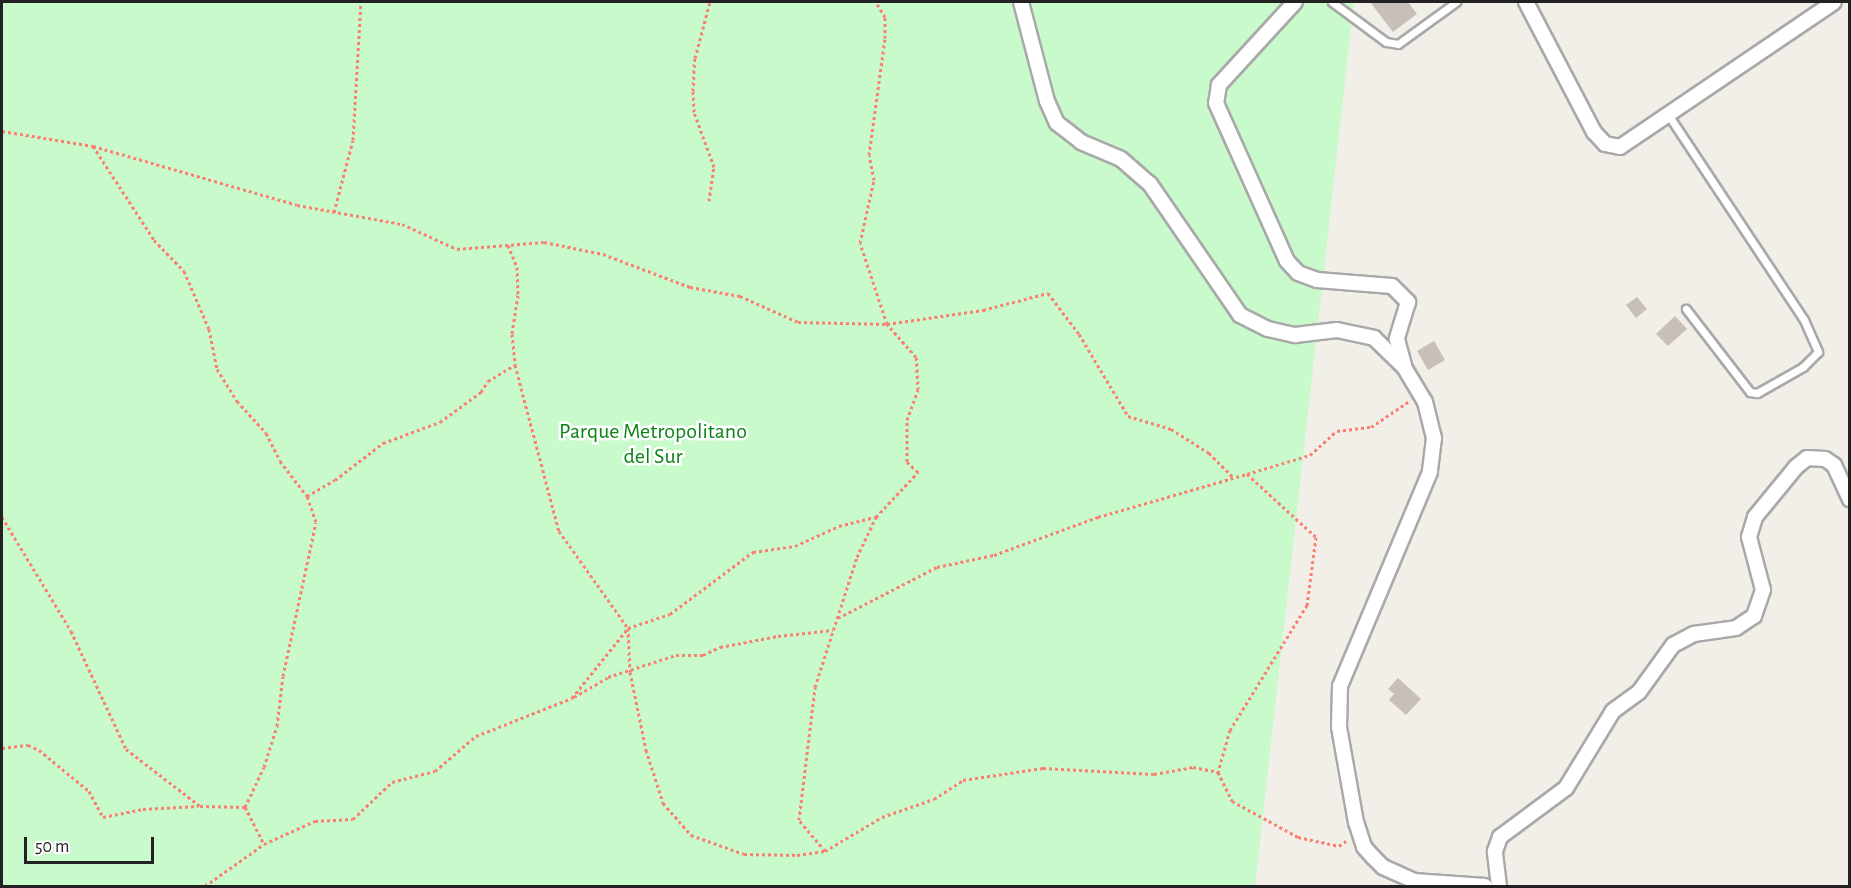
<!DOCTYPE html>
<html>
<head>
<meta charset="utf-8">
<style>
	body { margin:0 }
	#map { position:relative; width:1851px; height:888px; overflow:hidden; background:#f2efe9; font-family:"Alegreya Sans",sans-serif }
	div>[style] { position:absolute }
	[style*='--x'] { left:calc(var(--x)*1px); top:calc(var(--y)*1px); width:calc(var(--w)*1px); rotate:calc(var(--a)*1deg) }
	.park>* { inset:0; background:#c8facc }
	.building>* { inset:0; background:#c7bfb8 }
	.path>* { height:3px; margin-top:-1.5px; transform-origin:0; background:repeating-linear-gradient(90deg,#fa8072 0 3px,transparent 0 6px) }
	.roads { filter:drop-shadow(2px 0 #a9a9a9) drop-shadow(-2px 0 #a9a9a9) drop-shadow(0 2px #a9a9a9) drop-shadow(0 -2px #a9a9a9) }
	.service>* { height:7px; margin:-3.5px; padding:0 3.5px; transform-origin:3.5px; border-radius:3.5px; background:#fff }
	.minor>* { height:14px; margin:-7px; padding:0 7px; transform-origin:7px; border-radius:7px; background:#fff }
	span { translate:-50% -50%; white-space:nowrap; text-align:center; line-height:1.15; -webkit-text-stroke:5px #fff; paint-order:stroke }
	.park-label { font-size:22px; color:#0c8416 }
	.frame { position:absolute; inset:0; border:3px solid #222; pointer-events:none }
	.scale { position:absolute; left:24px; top:837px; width:130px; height:27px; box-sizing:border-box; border:3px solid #222; border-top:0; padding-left:8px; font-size:18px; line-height:21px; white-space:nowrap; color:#222; -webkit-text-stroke:4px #fff; paint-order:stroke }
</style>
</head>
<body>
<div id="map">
	<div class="park">
		<div style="clip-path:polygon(2px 2px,1354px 2px,1255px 886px,2px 886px)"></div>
	</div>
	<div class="building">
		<div style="clip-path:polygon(1370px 2px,1408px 2px,1417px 14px,1393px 32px)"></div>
		<div style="clip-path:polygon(1637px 297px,1647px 309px,1636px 318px,1626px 305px)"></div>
		<div style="clip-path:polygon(1675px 316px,1687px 329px,1668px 346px,1656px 334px)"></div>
		<div style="clip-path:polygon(1434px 341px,1445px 360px,1428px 370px,1417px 351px)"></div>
		<div style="clip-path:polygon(1398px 678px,1421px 699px,1406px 715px,1389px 700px,1394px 694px,1388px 689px)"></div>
	</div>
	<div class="path">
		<div style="--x:2;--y:131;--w:92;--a:9.4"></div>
		<div style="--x:93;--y:146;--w:212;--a:16.1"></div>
		<div style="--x:297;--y:205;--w:107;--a:10.3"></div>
		<div style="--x:402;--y:224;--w:60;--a:24.4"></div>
		<div style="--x:457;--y:249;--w:87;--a:-4.6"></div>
		<div style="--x:544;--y:242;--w:60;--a:11.5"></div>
		<div style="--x:603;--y:254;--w:93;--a:20.8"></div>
		<div style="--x:690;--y:287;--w:51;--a:10.2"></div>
		<div style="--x:740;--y:296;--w:64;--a:24.1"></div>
		<div style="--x:798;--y:322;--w:89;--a:1.3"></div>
		<div style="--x:887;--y:324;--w:97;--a:-8.3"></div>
		<div style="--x:983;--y:310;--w:67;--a:-14.7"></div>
		<div style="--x:1048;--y:293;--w:51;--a:52.9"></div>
		<div style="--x:1079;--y:334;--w:96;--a:59.1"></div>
		<div style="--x:1128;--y:416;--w:45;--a:16.8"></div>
		<div style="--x:1171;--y:429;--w:45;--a:32.3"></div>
		<div style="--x:1209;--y:453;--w:33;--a:45"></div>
		<div style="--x:93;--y:146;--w:112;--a:57"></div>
		<div style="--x:154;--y:240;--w:43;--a:45.9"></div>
		<div style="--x:184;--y:271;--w:63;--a:66.7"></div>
		<div style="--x:209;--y:329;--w:41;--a:78.7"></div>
		<div style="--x:217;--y:369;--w:38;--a:58"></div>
		<div style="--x:237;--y:401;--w:43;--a:47.8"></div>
		<div style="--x:266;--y:433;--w:31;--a:63"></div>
		<div style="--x:280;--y:461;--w:44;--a:52.4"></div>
		<div style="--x:307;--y:496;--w:32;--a:-30"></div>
		<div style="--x:335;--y:480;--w:61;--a:-37.6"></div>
		<div style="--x:383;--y:443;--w:61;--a:-20.2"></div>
		<div style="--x:440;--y:422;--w:51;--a:-36.2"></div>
		<div style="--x:481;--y:392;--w:13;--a:-58"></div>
		<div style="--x:488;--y:381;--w:31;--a:-31"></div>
		<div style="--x:709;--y:201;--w:34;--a:-82"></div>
		<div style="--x:714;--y:167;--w:59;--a:-110"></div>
		<div style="--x:694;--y:112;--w:21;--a:-93"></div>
		<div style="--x:693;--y:91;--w:33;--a:-87"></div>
		<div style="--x:695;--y:58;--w:58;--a:-75"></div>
		<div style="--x:334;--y:212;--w:74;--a:-75.2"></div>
		<div style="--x:353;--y:140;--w:138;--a:-86.7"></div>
		<div style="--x:508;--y:245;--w:24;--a:68"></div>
		<div style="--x:517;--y:267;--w:28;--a:88"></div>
		<div style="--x:518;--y:295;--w:39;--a:99"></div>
		<div style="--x:512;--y:334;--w:31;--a:84"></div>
		<div style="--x:515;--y:365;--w:172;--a:75.2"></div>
		<div style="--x:559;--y:531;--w:119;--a:54.6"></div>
		<div style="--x:628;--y:628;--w:44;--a:87.4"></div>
		<div style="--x:630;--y:672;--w:80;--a:78.4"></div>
		<div style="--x:646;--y:750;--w:56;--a:72.2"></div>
		<div style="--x:663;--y:803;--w:43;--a:48.8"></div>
		<div style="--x:691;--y:835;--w:56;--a:19.7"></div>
		<div style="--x:744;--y:854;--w:53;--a:1.1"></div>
		<div style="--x:797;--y:855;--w:28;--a:-8"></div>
		<div style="--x:825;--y:851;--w:66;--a:-30.8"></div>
		<div style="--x:882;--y:817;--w:55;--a:-19.1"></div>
		<div style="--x:934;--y:799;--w:35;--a:-33"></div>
		<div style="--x:963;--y:780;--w:81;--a:-8.5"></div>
		<div style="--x:1043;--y:768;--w:111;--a:3.1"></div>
		<div style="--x:1154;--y:774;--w:40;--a:-10"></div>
		<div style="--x:1193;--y:767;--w:25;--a:11"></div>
		<div style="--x:1218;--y:772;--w:32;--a:64"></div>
		<div style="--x:1232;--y:801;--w:75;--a:28.6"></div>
		<div style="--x:1298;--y:837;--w:42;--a:12.4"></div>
		<div style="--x:1339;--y:846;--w:9;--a:-36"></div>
		<div style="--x:1247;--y:474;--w:66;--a:-16.8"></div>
		<div style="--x:1310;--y:455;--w:36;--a:-42"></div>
		<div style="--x:1337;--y:431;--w:34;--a:-7"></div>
		<div style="--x:1371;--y:427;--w:45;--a:-34"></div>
		<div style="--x:2;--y:517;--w:133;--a:58.8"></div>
		<div style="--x:71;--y:631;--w:130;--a:65"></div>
		<div style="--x:126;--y:749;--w:93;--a:37.6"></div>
		<div style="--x:200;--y:806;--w:45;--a:1.3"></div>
		<div style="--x:245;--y:807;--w:42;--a:62.8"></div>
		<div style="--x:264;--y:844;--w:56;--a:-24.3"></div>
		<div style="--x:315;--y:821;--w:38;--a:-3"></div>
		<div style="--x:353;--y:819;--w:54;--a:-43.5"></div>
		<div style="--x:392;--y:782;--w:44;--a:-14.3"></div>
		<div style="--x:435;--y:771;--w:54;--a:-40.5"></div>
		<div style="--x:476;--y:736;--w:103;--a:-21.6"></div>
		<div style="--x:572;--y:698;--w:90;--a:-51.3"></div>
		<div style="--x:628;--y:628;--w:44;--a:-18.4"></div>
		<div style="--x:670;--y:614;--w:104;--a:-36.8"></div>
		<div style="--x:753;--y:552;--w:42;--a:-8.1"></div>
		<div style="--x:795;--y:546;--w:48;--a:-24.4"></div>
		<div style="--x:839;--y:526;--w:38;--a:-14"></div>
		<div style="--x:838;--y:618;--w:111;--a:-27.3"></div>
		<div style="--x:937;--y:567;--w:58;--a:-11.9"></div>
		<div style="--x:994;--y:555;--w:111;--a:-20.1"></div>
		<div style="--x:1098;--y:517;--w:155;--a:-16.1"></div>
		<div style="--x:1247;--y:474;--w:93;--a:42.4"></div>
		<div style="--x:1316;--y:537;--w:69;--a:97.5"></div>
		<div style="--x:1307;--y:605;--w:147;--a:121.6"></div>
		<div style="--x:1230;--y:730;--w:44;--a:105.9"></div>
		<div style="--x:574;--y:697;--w:39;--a:-30"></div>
		<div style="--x:608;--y:677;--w:71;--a:-17.9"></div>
		<div style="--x:676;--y:655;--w:27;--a:0"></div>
		<div style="--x:703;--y:655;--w:19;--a:-25"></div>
		<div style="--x:720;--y:647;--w:59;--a:-10.7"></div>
		<div style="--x:778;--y:636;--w:55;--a:-6.2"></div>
		<div style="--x:2;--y:748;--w:26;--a:-7"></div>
		<div style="--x:28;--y:745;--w:12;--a:24"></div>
		<div style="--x:39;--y:750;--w:65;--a:39.4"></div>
		<div style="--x:89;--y:791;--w:30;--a:62"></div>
		<div style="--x:103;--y:817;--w:41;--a:-11.3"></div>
		<div style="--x:143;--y:809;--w:55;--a:-3.1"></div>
		<div style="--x:245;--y:807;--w:44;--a:-64.6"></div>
		<div style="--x:264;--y:767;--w:43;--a:-72.4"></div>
		<div style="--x:277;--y:726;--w:50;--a:-83.2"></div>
		<div style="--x:283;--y:676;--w:157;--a:-77.9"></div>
		<div style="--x:316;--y:522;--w:28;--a:-109"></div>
		<div style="--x:825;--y:851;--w:40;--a:-130"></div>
		<div style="--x:799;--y:820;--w:134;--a:-83.1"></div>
		<div style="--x:815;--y:687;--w:137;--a:-72.1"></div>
		<div style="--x:857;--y:557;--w:44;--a:-64.6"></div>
		<div style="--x:876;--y:517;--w:62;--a:-47"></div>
		<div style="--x:918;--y:472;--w:15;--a:-138"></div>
		<div style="--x:907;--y:462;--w:42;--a:-90"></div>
		<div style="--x:907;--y:420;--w:32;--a:-70"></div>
		<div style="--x:918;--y:390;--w:33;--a:-93"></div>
		<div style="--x:916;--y:357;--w:44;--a:-131.3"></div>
		<div style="--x:887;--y:324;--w:85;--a:-108.4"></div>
		<div style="--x:860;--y:243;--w:65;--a:-77.5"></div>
		<div style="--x:874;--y:180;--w:25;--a:-101"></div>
		<div style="--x:869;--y:155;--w:118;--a:-82.2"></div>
		<div style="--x:885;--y:38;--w:21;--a:-90"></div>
		<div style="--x:885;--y:17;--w:17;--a:-121"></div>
		<div style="--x:205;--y:886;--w:72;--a:-35.4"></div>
	</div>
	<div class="roads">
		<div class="service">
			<div style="--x:1332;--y:2;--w:67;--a:36.5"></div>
			<div style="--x:1386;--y:42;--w:12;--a:9"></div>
			<div style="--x:1398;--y:44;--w:72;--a:-35.9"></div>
			<div style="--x:1669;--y:116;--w:245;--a:56.5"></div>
			<div style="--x:1804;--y:320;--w:35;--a:66"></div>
			<div style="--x:1818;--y:352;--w:21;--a:135"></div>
			<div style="--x:1803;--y:367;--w:53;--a:150.5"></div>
			<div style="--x:1757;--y:393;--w:7;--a:-172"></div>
			<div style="--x:1750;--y:392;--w:105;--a:-127.6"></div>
		</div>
		<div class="minor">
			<div style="--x:1021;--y:2;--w:102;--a:75.3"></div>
			<div style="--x:1047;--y:101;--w:24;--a:66"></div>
			<div style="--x:1057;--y:123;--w:31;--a:38"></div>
			<div style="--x:1081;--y:142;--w:43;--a:23"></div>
			<div style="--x:1121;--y:159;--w:38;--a:41"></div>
			<div style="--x:1150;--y:184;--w:159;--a:55.5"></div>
			<div style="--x:1240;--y:315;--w:31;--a:27"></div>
			<div style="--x:1268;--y:329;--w:28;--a:13"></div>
			<div style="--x:1295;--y:335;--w:42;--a:-6.8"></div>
			<div style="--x:1337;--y:330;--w:38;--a:12"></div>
			<div style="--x:1374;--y:338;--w:42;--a:44"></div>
			<div style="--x:1404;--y:367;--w:41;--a:59"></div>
			<div style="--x:1425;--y:402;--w:37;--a:76"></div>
			<div style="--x:1434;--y:438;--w:34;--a:97"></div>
			<div style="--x:1430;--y:472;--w:232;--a:112.8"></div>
			<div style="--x:1340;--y:686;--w:41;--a:91.4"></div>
			<div style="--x:1339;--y:727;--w:97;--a:79.9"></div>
			<div style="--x:1356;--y:822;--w:26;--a:72"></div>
			<div style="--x:1364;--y:847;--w:13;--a:48"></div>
			<div style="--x:1373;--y:857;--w:14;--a:45"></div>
			<div style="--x:1383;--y:867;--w:34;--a:24"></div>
			<div style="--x:1414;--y:881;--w:71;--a:4"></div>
			<div style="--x:1295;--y:2;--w:113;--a:132.5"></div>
			<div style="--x:1219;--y:85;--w:18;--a:99"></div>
			<div style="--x:1216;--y:103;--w:173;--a:65.8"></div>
			<div style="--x:1287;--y:261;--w:16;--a:47"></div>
			<div style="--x:1298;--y:273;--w:20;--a:20"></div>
			<div style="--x:1317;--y:280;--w:75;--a:4.6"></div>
			<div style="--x:1392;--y:286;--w:23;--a:45"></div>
			<div style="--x:1408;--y:302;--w:39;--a:107"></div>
			<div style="--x:1397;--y:339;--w:28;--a:75"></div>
			<div style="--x:1526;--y:2;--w:147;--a:62.4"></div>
			<div style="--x:1594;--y:132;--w:16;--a:47"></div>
			<div style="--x:1605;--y:144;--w:15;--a:11"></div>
			<div style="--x:1620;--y:147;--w:258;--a:-34.1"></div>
			<div style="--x:1499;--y:886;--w:35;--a:-97"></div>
			<div style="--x:1495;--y:851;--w:15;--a:-70"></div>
			<div style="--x:1500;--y:837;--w:82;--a:-36.6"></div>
			<div style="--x:1566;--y:788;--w:90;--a:-58.6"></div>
			<div style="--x:1613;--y:711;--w:32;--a:-36"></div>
			<div style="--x:1639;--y:692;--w:58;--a:-54.1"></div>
			<div style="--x:1673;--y:645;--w:24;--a:-28"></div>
			<div style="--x:1694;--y:634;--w:42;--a:-8.1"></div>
			<div style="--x:1736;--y:628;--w:22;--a:-34"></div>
			<div style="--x:1754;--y:616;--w:28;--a:-71"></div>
			<div style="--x:1763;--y:590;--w:55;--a:-104.8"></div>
			<div style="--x:1749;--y:537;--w:21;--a:-73"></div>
			<div style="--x:1755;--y:517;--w:65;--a:-50.6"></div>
			<div style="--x:1796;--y:467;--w:14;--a:-39"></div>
			<div style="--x:1807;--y:458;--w:18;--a:3"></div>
			<div style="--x:1825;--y:459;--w:11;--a:34"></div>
			<div style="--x:1834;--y:465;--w:38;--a:65"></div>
		</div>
	</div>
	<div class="park-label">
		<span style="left:653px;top:444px">Parque Metropolitano<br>del Sur</span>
	</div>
	<div class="frame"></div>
	<div class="scale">50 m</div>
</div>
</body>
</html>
